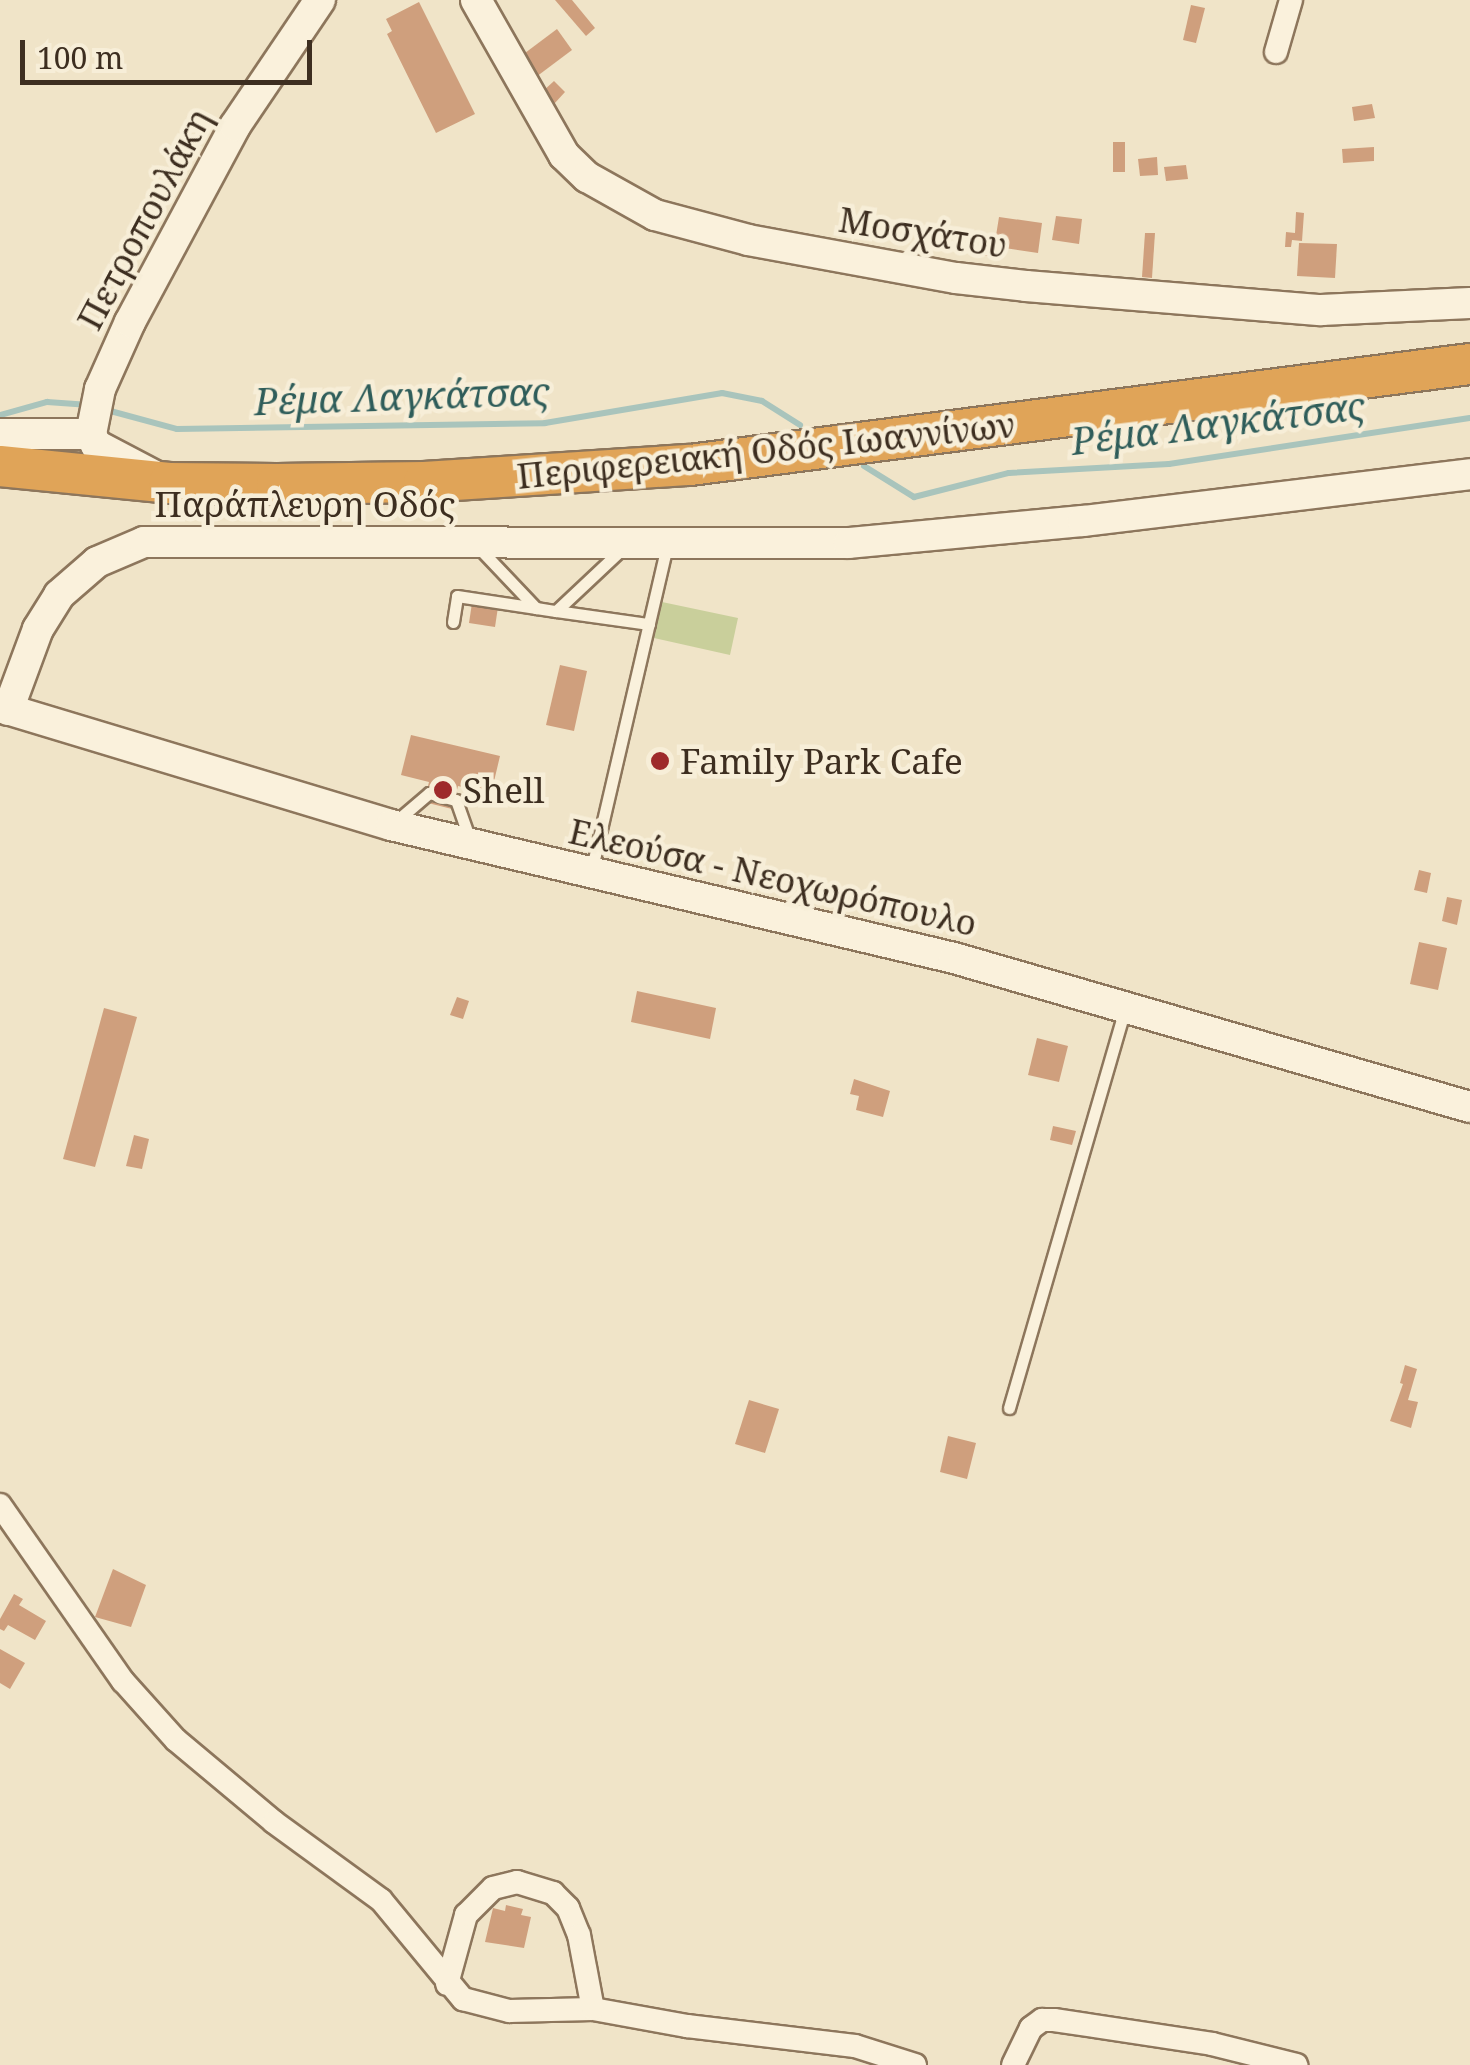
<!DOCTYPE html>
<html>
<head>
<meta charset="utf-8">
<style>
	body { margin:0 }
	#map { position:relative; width:1470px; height:2065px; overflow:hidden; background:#f0e4c8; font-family:"Noto Serif",serif }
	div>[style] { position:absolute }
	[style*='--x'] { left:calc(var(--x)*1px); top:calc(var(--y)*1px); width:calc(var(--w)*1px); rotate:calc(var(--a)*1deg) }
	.green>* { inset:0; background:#c9cf9b }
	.stream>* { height:6px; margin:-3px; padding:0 3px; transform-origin:3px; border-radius:3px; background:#a9c4bc }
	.building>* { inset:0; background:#cf9f7d }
	.roads { filter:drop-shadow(2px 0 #8d765c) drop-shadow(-2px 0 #8d765c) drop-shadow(0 2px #8d765c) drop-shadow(0 -2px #8d765c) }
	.lane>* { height:11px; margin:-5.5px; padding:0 5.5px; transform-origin:5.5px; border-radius:5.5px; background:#faf1dc }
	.street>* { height:22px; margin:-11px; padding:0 11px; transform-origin:11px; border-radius:11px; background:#faf1dc }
	.secondary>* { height:30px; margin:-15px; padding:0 15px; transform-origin:15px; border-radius:15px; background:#faf1dc }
	.highway>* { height:40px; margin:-20px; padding:0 20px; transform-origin:20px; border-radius:20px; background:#e0a458 }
	.dots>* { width:28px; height:28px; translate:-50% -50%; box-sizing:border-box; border:5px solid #f7eed8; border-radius:50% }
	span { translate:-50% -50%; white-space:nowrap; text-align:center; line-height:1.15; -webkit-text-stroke:9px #f7eed8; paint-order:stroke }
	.street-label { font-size:35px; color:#3d2e20 }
	.poi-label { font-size:35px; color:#3d2e20 }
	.left { translate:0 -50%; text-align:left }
	.water-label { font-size:38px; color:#2f5d5a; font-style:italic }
	.scale { position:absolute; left:20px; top:40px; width:292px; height:45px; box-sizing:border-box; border:5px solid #3d2e20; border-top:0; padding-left:12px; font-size:30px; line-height:35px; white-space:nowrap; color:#3d2e20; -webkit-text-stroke:8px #f7eed8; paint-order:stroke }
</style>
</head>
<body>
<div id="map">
	<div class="green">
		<div style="clip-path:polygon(662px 602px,738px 618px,730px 655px,654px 638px)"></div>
	</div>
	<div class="stream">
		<div style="--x:103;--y:409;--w:77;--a:15.1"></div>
		<div style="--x:177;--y:429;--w:368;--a:-0.9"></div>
		<div style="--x:545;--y:423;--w:180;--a:-9.6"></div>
		<div style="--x:722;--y:393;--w:41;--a:11.3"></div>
		<div style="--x:762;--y:401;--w:45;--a:32.3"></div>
		<div style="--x:0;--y:415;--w:49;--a:-15.5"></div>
		<div style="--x:47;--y:402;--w:39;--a:4"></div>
		<div style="--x:864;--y:466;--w:59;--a:31.8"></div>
		<div style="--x:914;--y:497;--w:98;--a:-14.2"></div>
		<div style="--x:1009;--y:473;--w:160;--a:-3.2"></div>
		<div style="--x:1169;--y:464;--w:304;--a:-8.7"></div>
	</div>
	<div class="building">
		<div style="clip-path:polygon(555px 0,572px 0,595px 28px,586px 36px)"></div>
		<div style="clip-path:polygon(419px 2px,475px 114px,436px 133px,387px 34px,392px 31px,386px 19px)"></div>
		<div style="clip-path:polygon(1191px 5px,1205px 8px,1196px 43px,1183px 40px)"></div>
		<div style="clip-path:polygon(557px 29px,572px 50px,536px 77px,521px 56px)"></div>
		<div style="clip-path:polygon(554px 81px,565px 92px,554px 104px,542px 92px)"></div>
		<div style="clip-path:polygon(1372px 104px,1375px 118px,1354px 121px,1352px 107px)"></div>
		<div style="clip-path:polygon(1113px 142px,1125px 142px,1125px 172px,1113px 172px)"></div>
		<div style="clip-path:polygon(1374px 147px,1374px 161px,1343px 163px,1342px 149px)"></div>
		<div style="clip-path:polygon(1157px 157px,1158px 175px,1140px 176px,1138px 159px)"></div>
		<div style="clip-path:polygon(1186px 165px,1188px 179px,1166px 181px,1164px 167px)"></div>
		<div style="clip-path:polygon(1296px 212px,1304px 213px,1302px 241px,1292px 240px,1291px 247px,1285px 247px,1286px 232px,1295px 233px)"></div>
		<div style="clip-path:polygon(1056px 216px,1082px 219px,1079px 244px,1052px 240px)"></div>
		<div style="clip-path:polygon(999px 217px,1042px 223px,1038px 253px,998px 247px,996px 257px,979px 255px,981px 240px,995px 242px)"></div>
		<div style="clip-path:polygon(1145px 233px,1155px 233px,1152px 278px,1142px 277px)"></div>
		<div style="clip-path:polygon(1299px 243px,1337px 244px,1335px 278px,1297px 276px)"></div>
		<div style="clip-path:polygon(472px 603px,498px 607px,495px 627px,469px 623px)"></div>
		<div style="clip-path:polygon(560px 665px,587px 671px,574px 731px,546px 725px)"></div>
		<div style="clip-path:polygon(411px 735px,500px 756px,491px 794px,458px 786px,452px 809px,424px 802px,429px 782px,401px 775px)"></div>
		<div style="clip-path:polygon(1419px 870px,1431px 873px,1427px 893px,1414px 890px)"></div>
		<div style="clip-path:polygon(1447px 897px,1462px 900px,1457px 925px,1442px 921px)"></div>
		<div style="clip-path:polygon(1419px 942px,1447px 948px,1438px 990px,1410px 984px)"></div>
		<div style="clip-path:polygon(637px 991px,716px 1008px,710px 1039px,631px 1022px)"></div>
		<div style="clip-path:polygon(457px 997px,469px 1001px,463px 1019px,450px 1015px)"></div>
		<div style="clip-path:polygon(104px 1008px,137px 1017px,95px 1167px,63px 1159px)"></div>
		<div style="clip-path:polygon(1037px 1038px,1068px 1046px,1059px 1082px,1028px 1075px)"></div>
		<div style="clip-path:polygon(854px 1079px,890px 1091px,883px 1117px,856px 1110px,859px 1096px,850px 1094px)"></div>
		<div style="clip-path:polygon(1053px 1126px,1076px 1131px,1072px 1145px,1050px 1140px)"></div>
		<div style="clip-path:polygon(134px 1135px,149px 1139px,142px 1169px,126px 1166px)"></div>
		<div style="clip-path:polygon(1405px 1365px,1417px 1369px,1408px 1400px,1418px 1402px,1411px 1428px,1390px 1421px,1403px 1384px,1400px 1383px)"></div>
		<div style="clip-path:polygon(749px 1400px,779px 1409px,765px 1453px,735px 1444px)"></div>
		<div style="clip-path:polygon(948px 1436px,976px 1443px,967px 1479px,940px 1472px)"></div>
		<div style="clip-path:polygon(113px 1569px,146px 1585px,131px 1627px,95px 1617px)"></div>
		<div style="clip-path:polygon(14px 1594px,23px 1599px,19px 1605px,46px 1621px,35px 1640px,8px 1625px,4px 1631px,0 1629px,0 1619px)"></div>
		<div style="clip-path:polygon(0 1649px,25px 1663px,10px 1689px,0 1683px)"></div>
		<div style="clip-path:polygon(506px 1905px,523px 1909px,521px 1915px,531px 1917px,524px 1948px,485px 1942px,493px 1908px,505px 1911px)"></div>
	</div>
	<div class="roads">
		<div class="lane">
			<div style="--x:479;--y:548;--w:83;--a:46.5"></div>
			<div style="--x:536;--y:608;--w:20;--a:9"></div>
			<div style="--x:556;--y:611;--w:89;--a:-43.2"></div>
			<div style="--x:556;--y:611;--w:94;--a:8"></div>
			<div style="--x:453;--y:622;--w:26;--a:-81"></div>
			<div style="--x:457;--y:596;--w:80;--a:8.6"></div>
			<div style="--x:394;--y:823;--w:46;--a:-40.6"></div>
			<div style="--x:429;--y:793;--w:28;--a:15"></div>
			<div style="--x:456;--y:800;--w:42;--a:70.7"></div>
			<div style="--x:592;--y:868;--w:332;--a:-76.9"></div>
			<div style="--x:1009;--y:1408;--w:416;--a:-73.8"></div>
		</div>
		<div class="street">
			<div style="--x:1276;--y:52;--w:54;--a:-73.9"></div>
			<div style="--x:0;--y:1505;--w:215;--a:55.1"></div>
			<div style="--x:123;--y:1681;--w:79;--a:48.1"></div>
			<div style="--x:176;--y:1740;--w:128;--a:39.9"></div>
			<div style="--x:274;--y:1822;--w:132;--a:36.1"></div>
			<div style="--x:381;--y:1900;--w:129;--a:50.4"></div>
			<div style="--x:463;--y:1999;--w:48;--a:14.6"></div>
			<div style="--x:509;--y:2011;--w:84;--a:-1.4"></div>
			<div style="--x:593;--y:2009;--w:96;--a:10.3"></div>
			<div style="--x:687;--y:2026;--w:169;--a:6.8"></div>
			<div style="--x:855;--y:2046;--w:63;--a:17.6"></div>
			<div style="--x:447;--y:1984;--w:72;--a:-74.6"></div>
			<div style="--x:466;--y:1915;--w:38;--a:-45"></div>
			<div style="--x:493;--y:1888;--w:25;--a:-14"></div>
			<div style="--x:517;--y:1882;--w:38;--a:17"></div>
			<div style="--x:553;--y:1893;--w:21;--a:45"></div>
			<div style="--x:568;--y:1908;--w:29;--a:68"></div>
			<div style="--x:579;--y:1935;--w:75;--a:79.3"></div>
			<div style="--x:1013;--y:2065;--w:41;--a:-64.1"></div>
			<div style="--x:1031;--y:2028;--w:14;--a:-36"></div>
			<div style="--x:1042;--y:2020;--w:12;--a:0"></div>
			<div style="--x:1054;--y:2020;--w:160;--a:8.6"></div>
			<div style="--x:1212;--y:2044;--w:87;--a:14"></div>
		</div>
		<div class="secondary">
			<div style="--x:476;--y:0;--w:178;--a:60.4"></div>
			<div style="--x:564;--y:155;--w:32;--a:44"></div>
			<div style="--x:587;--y:177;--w:78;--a:29.2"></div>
			<div style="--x:655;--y:215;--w:96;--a:15"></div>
			<div style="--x:748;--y:240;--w:211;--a:10.4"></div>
			<div style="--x:956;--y:278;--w:70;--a:6.5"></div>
			<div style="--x:1026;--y:286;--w:296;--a:4.7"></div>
			<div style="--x:1321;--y:310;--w:149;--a:-2.7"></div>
			<div style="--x:0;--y:434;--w:91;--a:0"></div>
			<div style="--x:91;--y:434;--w:46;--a:-78.7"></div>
			<div style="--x:100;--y:389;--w:73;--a:-65.9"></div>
			<div style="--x:130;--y:322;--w:222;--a:-61.8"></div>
			<div style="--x:235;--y:126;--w:152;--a:-56"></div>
			<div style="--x:91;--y:434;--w:12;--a:66"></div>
			<div style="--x:96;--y:445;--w:64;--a:27.8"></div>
			<div style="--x:0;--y:707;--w:408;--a:16.8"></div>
			<div style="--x:391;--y:825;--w:578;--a:13.29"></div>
			<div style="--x:954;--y:958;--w:537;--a:16.11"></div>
			<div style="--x:8;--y:710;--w:86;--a:-69.7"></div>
			<div style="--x:38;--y:629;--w:40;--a:-58"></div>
			<div style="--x:59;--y:595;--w:50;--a:-41"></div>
			<div style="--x:97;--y:562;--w:51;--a:-23.1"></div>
			<div style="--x:144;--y:542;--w:705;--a:0.08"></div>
			<div style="--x:849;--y:543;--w:235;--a:-5.4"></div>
			<div style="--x:1083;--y:521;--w:390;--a:-6.9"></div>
		</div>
		<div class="highway">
			<div style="--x:0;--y:466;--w:170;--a:5.7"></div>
			<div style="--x:169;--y:483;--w:108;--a:0.5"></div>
			<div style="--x:277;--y:484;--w:147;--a:-0.8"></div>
			<div style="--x:424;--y:482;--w:267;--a:-3.7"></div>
			<div style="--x:690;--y:465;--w:787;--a:-7.38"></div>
		</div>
	</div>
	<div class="dots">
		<div style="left:660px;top:761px;background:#9e2a2b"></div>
		<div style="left:443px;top:790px;background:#9e2a2b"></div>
	</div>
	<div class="street-label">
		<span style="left:144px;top:219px;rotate:-62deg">Πετροπουλάκη</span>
		<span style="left:923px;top:232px;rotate:9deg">Μοσχάτου</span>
		<span style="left:766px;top:450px;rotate:-6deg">Περιφερειακή Οδός Ιωαννίνων</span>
		<span style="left:305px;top:504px">Παράπλευρη Οδός</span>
		<span style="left:773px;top:877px;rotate:13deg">Ελεούσα - Νεοχωρόπουλο</span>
	</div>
	<div class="poi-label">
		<span class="left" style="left:680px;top:761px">Family Park Cafe</span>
		<span class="left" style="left:463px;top:790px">Shell</span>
	</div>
	<div class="water-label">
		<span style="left:402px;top:396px;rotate:-2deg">Ρέμα Λαγκάτσας</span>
		<span style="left:1218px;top:423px;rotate:-7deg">Ρέμα Λαγκάτσας</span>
	</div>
	<div class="scale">100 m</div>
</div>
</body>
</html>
